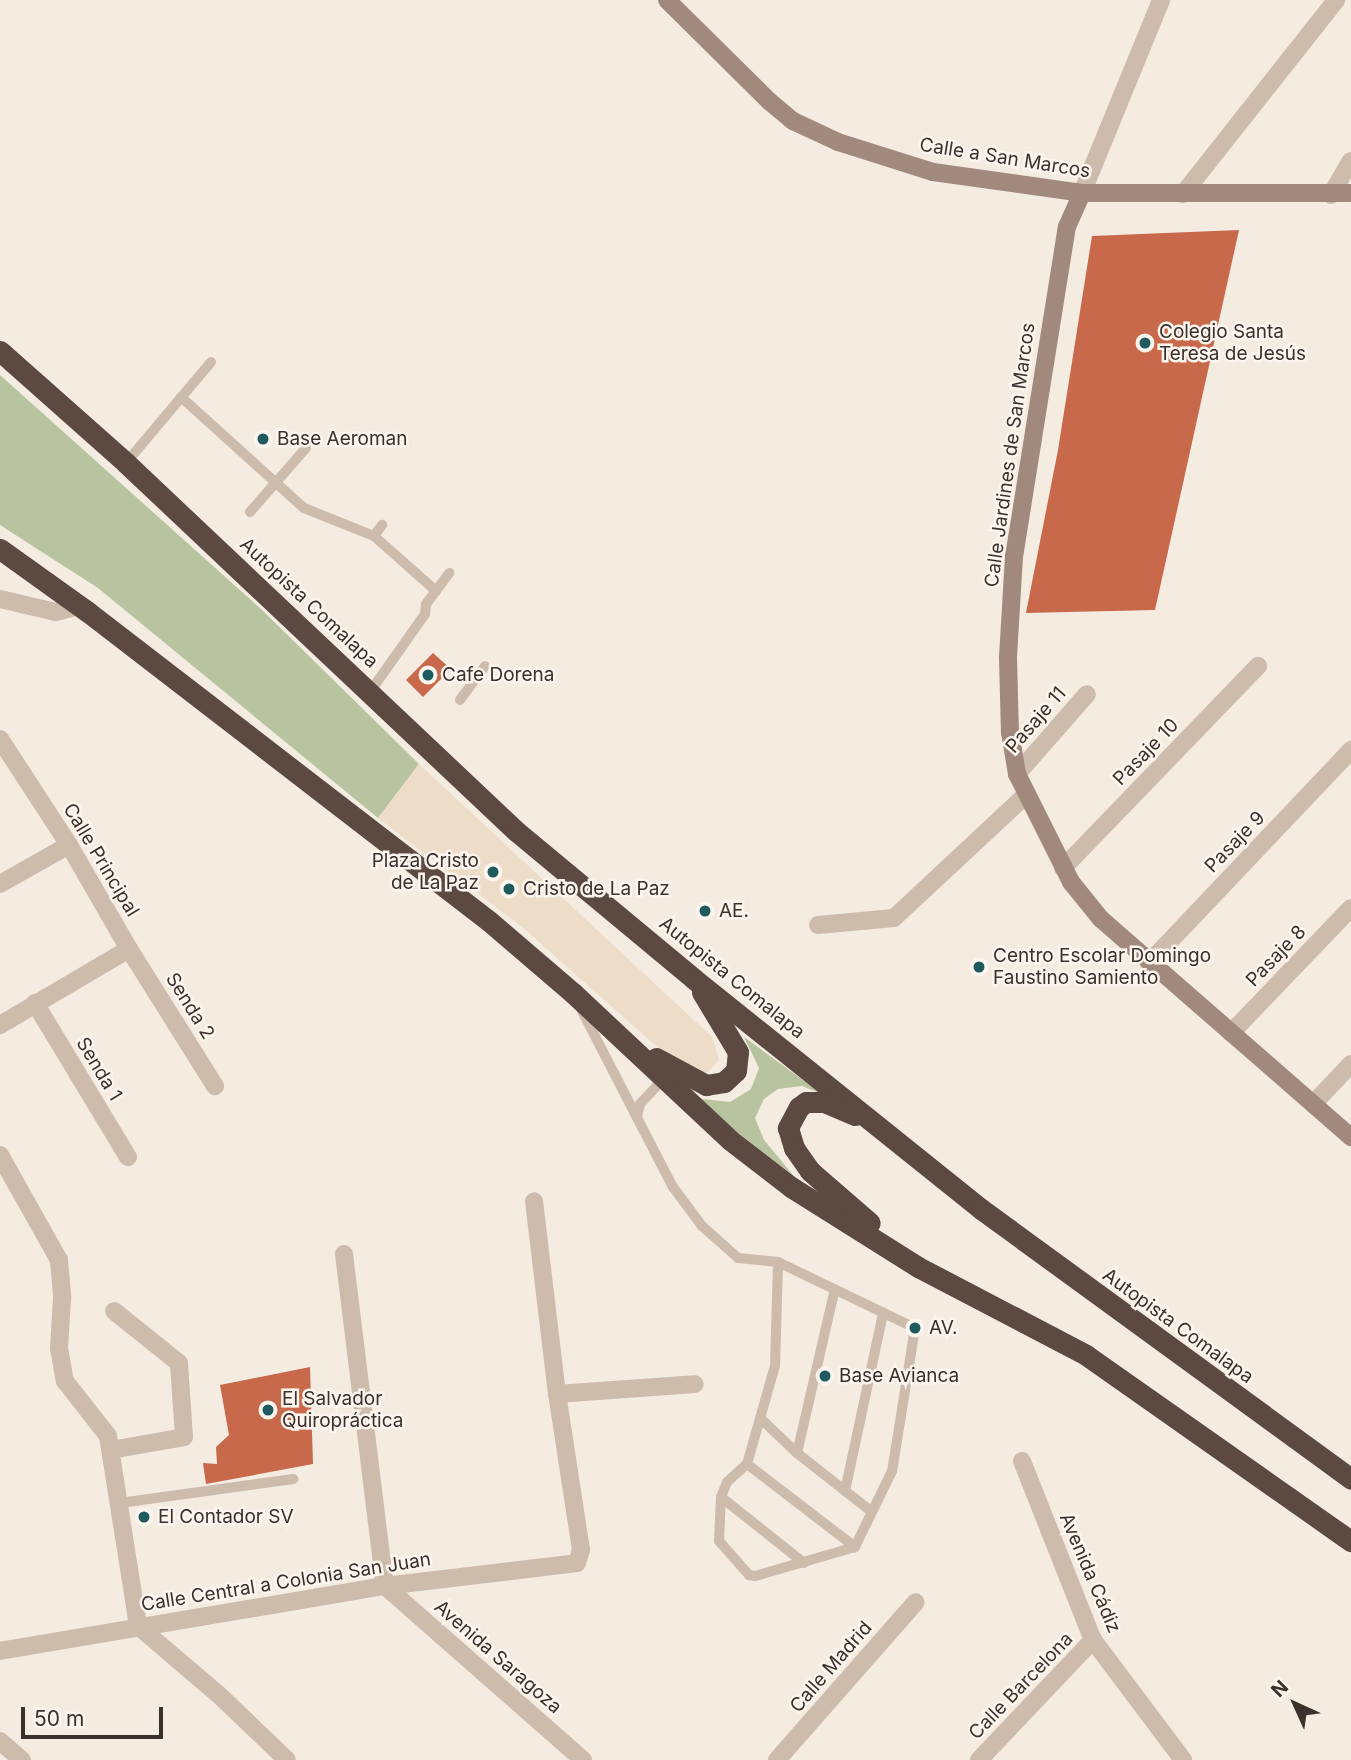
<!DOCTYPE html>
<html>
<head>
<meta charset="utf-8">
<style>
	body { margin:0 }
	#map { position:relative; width:1351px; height:1760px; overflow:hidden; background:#f4ebe1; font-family:Inter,sans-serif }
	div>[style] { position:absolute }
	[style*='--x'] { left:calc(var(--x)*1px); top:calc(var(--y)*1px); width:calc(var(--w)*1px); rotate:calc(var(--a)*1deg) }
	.green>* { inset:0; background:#b8c4a0 }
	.plaza>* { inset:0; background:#ecdcc8 }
	.building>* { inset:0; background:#c8694b }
	.lane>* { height:10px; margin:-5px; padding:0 5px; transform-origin:5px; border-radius:5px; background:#cdbbac }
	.street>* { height:18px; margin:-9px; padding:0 9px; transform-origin:9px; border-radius:9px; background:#cdbbac }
	.secondary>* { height:18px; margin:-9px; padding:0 9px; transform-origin:9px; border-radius:9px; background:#a18a7d }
	.highway>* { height:21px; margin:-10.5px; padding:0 10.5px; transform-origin:10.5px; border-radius:10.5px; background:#5c4a42 }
	.dots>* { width:19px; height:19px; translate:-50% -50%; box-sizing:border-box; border:4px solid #fbf5ee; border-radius:50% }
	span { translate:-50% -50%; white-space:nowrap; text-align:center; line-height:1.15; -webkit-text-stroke:5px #fbf5ee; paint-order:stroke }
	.street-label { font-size:19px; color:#3b302b }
	.poi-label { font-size:19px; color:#3b302b }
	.left { translate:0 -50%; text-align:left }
	.right { translate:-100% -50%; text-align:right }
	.north { position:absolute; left:1260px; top:1669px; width:70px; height:70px; -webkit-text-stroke:5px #fbf5ee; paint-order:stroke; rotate:315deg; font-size:19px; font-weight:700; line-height:28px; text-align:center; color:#3b302b }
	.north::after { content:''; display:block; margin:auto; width:24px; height:32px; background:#3b302b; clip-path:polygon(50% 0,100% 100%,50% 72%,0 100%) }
	.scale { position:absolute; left:21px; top:1707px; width:142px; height:32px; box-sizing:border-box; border:4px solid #3b302b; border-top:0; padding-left:9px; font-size:21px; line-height:24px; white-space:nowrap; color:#3b302b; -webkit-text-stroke:5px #fbf5ee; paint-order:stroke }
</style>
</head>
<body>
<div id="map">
	<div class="green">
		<div style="clip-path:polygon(0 375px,261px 609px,419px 764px,378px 818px,98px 588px,0 525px)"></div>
		<div style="clip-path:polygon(744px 1037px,822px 1094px,802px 1086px,778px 1089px,764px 1099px,755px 1118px,764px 1140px,793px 1175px,693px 1098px,730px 1102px,751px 1089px,759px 1068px)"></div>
	</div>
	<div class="plaza">
		<div style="clip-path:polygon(419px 764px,712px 1037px,719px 1060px,708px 1072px,697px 1074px,663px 1052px,521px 926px,378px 818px)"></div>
	</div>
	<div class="building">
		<div style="clip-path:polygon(1239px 230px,1155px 610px,1026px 613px,1058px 450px,1092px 236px)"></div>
		<div style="clip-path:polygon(433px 653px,451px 669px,423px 697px,406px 680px)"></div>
		<div style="clip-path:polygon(310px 1367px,313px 1464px,206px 1484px,203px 1463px,217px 1464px,216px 1447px,229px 1435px,220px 1385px)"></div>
	</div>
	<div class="lane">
		<div style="--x:181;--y:397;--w:166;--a:42.1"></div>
		<div style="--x:304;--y:508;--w:75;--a:21.8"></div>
		<div style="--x:374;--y:536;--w:83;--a:41.6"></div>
		<div style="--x:126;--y:463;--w:132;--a:-49.9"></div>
		<div style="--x:250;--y:512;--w:85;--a:-48.8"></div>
		<div style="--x:374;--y:536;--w:14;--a:-54"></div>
		<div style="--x:370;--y:692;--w:95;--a:-54.8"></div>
		<div style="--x:425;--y:614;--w:10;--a:-84"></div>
		<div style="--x:426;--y:604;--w:39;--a:-53"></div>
		<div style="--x:460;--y:700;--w:42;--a:-53.7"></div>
		<div style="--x:582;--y:1011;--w:198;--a:62.7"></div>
		<div style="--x:673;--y:1187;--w:49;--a:53.4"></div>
		<div style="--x:702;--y:1226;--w:48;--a:41.6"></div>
		<div style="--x:738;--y:1258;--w:40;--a:5.7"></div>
		<div style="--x:778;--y:1262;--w:152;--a:25.7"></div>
		<div style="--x:915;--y:1328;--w:145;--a:99.1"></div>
		<div style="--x:892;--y:1471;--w:85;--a:116"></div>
		<div style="--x:855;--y:1547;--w:104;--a:163.8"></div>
		<div style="--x:755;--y:1576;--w:6;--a:-171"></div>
		<div style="--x:749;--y:1575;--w:45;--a:-131.4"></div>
		<div style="--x:719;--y:1541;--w:44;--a:-87.4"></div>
		<div style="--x:721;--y:1497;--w:16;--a:-68"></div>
		<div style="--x:727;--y:1482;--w:27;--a:-42"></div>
		<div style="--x:747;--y:1464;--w:102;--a:-74.1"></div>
		<div style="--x:775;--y:1366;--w:104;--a:-88.3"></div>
		<div style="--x:637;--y:1117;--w:13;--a:-77"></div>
		<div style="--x:640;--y:1104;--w:35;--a:-47"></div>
		<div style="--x:760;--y:1418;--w:51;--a:43.4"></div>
		<div style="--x:797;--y:1453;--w:95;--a:38.2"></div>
		<div style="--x:797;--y:1453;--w:168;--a:-77"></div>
		<div style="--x:747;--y:1464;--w:136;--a:37.5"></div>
		<div style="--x:845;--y:1491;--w:182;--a:-77.9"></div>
		<div style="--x:721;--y:1497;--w:106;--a:38.5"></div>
		<div style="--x:120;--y:1503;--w:175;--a:-7.9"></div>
	</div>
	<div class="street">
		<div style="--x:1082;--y:193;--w:209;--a:-67.7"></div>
		<div style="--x:1183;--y:194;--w:247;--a:-51.7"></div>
		<div style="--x:1331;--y:195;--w:39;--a:-60"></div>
		<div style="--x:0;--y:599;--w:57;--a:13.1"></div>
		<div style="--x:56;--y:612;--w:24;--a:-15"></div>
		<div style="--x:0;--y:739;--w:126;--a:56.9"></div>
		<div style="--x:69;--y:845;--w:120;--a:60"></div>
		<div style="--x:129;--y:949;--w:150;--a:149.5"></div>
		<div style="--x:1017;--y:774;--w:106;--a:-48.8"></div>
		<div style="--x:1063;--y:868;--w:281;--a:-46"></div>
		<div style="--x:0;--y:884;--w:79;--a:-29.5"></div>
		<div style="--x:818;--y:925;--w:76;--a:-5.3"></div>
		<div style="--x:894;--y:918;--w:180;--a:-43"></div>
		<div style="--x:129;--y:949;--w:162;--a:57.9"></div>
		<div style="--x:1149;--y:963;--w:294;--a:-46.5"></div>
		<div style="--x:35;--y:1003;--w:180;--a:58.9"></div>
		<div style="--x:1231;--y:1033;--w:173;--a:-46.2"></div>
		<div style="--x:1313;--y:1104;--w:55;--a:-46.5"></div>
		<div style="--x:0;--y:1155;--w:120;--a:60.7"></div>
		<div style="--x:59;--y:1260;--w:38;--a:85"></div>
		<div style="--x:62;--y:1298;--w:50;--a:93.4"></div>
		<div style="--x:59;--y:1348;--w:34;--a:80"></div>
		<div style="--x:65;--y:1381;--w:70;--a:52"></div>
		<div style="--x:108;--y:1436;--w:192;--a:81"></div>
		<div style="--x:138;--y:1626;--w:105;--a:40.4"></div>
		<div style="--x:218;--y:1694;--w:95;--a:43.7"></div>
		<div style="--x:344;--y:1254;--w:335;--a:83"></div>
		<div style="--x:385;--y:1586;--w:264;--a:41.3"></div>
		<div style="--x:557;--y:1394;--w:138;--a:-4.1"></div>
		<div style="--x:111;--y:1450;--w:74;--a:-10.1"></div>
		<div style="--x:184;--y:1437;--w:74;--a:-93.9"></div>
		<div style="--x:179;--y:1363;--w:83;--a:-141.3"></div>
		<div style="--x:1022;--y:1461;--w:193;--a:68.4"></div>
		<div style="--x:1093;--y:1640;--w:150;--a:53.1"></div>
		<div style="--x:0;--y:1651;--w:390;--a:-9.6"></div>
		<div style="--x:385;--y:1586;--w:193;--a:-6.8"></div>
		<div style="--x:577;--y:1563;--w:14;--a:-73"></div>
		<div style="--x:581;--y:1550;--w:158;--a:-98.7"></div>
		<div style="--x:557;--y:1394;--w:194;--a:-96.8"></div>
		<div style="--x:0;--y:1741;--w:29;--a:41"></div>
		<div style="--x:777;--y:1760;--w:210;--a:-48.7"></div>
		<div style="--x:979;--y:1760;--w:166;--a:-46.5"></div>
	</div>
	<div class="secondary">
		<div style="--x:667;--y:0;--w:144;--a:44.7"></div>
		<div style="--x:769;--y:101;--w:31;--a:40"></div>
		<div style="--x:793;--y:121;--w:50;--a:25"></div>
		<div style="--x:838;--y:142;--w:100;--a:17.5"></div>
		<div style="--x:933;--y:172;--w:150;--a:8"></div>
		<div style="--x:1082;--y:193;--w:269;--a:0"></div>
		<div style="--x:1082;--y:193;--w:36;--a:114"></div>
		<div style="--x:1067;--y:226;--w:334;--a:99.1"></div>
		<div style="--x:1014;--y:556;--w:102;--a:93.4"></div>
		<div style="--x:1008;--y:658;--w:74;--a:88.5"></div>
		<div style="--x:1010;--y:732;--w:43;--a:80.5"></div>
		<div style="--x:1017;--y:774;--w:121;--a:63.4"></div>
		<div style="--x:1071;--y:882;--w:48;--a:51"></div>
		<div style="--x:1101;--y:919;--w:332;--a:41.1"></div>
	</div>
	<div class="highway">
		<div style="--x:0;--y:351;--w:169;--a:41.6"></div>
		<div style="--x:126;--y:463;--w:536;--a:43.34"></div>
		<div style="--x:516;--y:831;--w:231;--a:39.7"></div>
		<div style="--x:694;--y:979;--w:368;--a:38.7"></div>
		<div style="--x:981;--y:1209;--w:458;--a:36.1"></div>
		<div style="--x:0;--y:549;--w:108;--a:35.6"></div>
		<div style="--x:88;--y:612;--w:506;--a:37.62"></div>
		<div style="--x:489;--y:921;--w:111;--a:40.6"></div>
		<div style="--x:573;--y:993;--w:215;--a:43.1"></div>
		<div style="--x:730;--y:1140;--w:77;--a:37.6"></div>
		<div style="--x:791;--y:1187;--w:150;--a:32.2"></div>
		<div style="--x:918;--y:1267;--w:190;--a:27.6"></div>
		<div style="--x:1086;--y:1355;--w:324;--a:35.1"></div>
		<div style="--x:656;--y:1058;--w:57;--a:28.4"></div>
		<div style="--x:706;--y:1085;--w:18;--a:-9"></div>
		<div style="--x:724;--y:1082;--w:16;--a:-43"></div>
		<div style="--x:736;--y:1071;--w:19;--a:-84"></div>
		<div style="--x:738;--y:1052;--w:70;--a:-121"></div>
		<div style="--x:855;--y:1115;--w:34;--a:-157"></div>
		<div style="--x:824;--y:1102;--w:18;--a:180"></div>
		<div style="--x:806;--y:1102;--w:9;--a:144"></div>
		<div style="--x:799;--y:1107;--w:24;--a:118"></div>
		<div style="--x:788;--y:1128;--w:21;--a:73"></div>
		<div style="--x:794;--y:1148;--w:28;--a:55"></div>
		<div style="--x:810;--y:1171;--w:79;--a:40.9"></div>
	</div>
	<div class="dots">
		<div style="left:1145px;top:343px;background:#1f5a5e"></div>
		<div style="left:263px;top:439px;background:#1f5a5e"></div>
		<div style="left:428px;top:675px;background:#1f5a5e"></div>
		<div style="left:493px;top:872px;background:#1f5a5e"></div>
		<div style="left:509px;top:889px;background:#1f5a5e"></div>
		<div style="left:705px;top:911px;background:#1f5a5e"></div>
		<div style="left:979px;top:967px;background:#1f5a5e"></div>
		<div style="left:915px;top:1328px;background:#1f5a5e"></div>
		<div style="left:825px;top:1376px;background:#1f5a5e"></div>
		<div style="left:268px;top:1410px;background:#1f5a5e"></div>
		<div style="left:144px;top:1517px;background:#1f5a5e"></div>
	</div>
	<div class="street-label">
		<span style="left:1005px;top:158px;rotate:9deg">Calle a San Marcos</span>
		<span style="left:1010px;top:455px;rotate:-82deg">Calle Jardines de San Marcos</span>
		<span style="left:309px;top:603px;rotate:43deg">Autopista Comalapa</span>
		<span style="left:1036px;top:720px;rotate:-49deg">Pasaje 11</span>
		<span style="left:1146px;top:752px;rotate:-46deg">Pasaje 10</span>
		<span style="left:1235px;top:842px;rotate:-46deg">Pasaje 9</span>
		<span style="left:101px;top:860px;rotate:59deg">Calle Principal</span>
		<span style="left:1276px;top:956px;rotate:-46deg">Pasaje 8</span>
		<span style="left:732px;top:978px;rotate:39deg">Autopista Comalapa</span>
		<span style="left:190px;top:1006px;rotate:58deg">Senda 2</span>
		<span style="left:99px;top:1069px;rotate:59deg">Senda 1</span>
		<span style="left:1178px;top:1326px;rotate:36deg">Autopista Comalapa</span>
		<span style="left:1090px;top:1573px;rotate:67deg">Avenida Cádiz</span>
		<span style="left:286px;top:1582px;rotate:-9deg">Calle Central a Colonia San Juan</span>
		<span style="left:498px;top:1657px;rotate:41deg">Avenida Saragoza</span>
		<span style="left:831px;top:1667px;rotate:-49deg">Calle Madrid</span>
		<span style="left:1021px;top:1686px;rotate:-46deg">Calle Barcelona</span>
	</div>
	<div class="poi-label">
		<span class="left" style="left:1159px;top:343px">Colegio Santa<br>Teresa de Jesús</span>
		<span class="left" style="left:277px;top:439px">Base Aeroman</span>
		<span class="left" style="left:442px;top:675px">Cafe Dorena</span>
		<span class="right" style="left:479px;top:872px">Plaza Cristo<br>de La Paz</span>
		<span class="left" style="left:523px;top:889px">Cristo de La Paz</span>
		<span class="left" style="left:719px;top:911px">AE.</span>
		<span class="left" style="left:993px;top:967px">Centro Escolar Domingo<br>Faustino Samiento</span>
		<span class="left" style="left:929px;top:1328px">AV.</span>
		<span class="left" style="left:839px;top:1376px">Base Avianca</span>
		<span class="left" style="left:282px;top:1410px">El Salvador<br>Quiropráctica</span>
		<span class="left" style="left:158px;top:1517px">El Contador SV</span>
	</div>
	<div class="north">N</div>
	<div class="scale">50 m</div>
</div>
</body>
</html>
